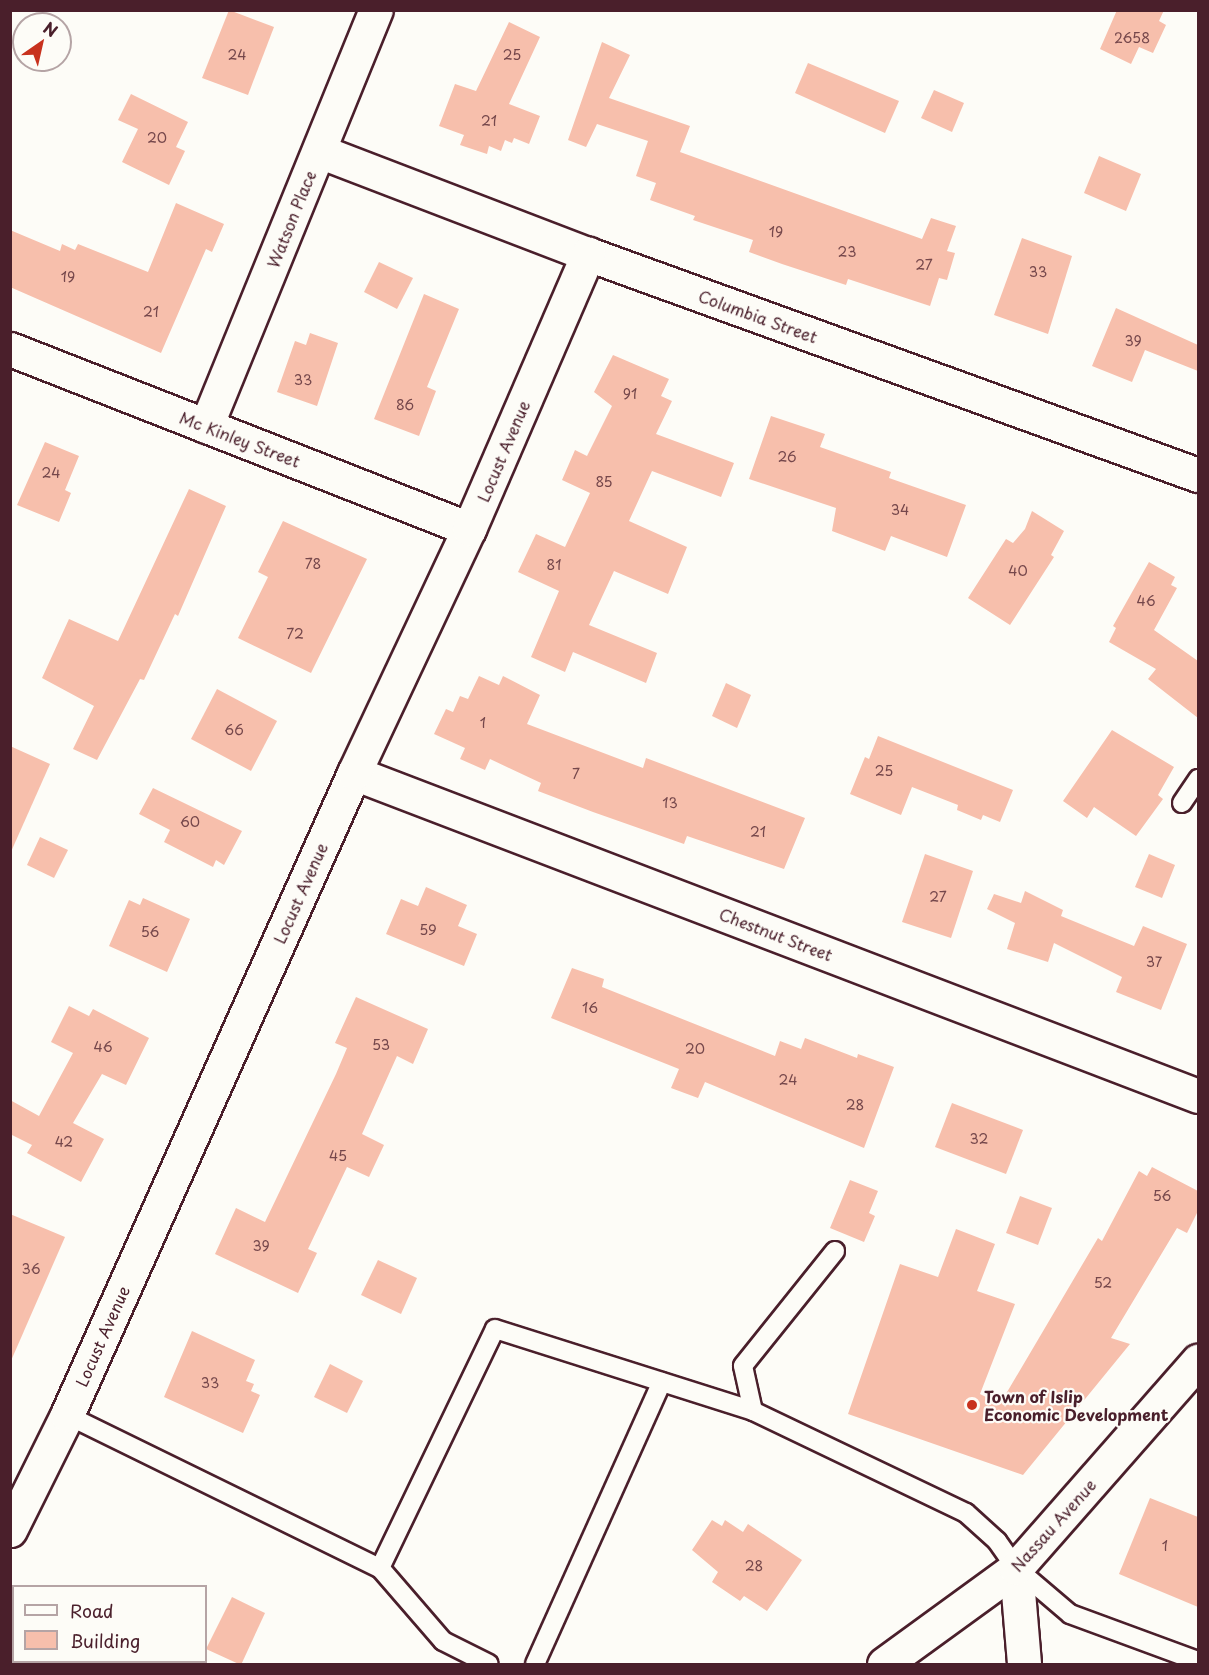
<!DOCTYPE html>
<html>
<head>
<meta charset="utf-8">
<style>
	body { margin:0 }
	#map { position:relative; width:1209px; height:1675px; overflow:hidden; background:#fdfcf7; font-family:"Playpen Sans",sans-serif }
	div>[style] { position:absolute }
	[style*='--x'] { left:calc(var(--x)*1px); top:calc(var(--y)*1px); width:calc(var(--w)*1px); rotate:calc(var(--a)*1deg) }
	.building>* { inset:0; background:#f7bfac }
	.roads { filter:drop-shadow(2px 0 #4a1f2b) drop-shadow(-2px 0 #4a1f2b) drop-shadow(0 2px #4a1f2b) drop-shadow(0 -2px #4a1f2b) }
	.lane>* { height:18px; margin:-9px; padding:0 9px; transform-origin:9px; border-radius:9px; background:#fdfcf7 }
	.street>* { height:33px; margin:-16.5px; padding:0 16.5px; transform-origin:16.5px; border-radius:16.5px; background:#fdfcf7 }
	.secondary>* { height:33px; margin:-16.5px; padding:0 16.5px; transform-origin:16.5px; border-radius:16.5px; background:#fdfcf7 }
	.dots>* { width:16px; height:16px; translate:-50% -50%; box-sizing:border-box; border:3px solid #fdfcf7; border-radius:50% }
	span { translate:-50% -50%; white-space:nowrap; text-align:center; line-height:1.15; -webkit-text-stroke:4.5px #fdfcf7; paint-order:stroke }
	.number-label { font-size:14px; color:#75474b }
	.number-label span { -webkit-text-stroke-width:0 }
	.street-label { font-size:16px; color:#4a1f2b }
	.poi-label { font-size:16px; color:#4a1f2b; font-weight:700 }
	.left { translate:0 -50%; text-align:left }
	.frame { position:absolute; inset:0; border:12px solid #4a1f2b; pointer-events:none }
	.legend { position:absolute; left:12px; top:1585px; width:195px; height:78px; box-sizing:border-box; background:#fdfcf7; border:2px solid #b5a4a5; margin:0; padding:8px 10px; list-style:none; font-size:18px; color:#4a1f2b }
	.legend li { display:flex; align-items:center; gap:12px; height:30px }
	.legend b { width:30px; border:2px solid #b5a4a5 }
	.north { position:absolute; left:12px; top:12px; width:60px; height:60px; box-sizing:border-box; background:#fdfcf7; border:2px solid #b5a4a5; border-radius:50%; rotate:34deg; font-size:16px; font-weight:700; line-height:24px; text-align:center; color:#4a1f2b }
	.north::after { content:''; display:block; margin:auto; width:21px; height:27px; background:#c8321e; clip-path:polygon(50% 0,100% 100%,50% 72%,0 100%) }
</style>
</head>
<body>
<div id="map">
	<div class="building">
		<div style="clip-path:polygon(229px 10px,274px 27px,248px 95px,202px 78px)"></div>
		<div style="clip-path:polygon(1117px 10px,1164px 10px,1159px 21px,1166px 25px,1153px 53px,1139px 47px,1131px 64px,1100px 49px)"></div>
		<div style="clip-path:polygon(509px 22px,540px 37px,509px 104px,540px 116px,529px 144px,514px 138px,512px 143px,505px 140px,501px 151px,489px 146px,487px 154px,460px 145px,464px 135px,439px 126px,455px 84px,476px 91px)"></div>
		<div style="clip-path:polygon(602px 42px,630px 55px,609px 98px,690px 126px,680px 152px,922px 239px,931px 218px,956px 226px,947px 251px,955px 253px,947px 280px,939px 278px,930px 306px,848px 279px,846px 285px,782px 264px,749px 252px,753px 240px,693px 220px,695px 216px,650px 200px,656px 183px,636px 176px,648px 141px,597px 124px,586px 147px,568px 140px)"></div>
		<div style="clip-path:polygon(808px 63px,899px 101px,885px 133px,795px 93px)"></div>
		<div style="clip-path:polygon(934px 90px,964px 103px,952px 132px,921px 118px)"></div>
		<div style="clip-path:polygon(131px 94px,188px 122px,176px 147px,185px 151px,169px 185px,122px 162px,138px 129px,118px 120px)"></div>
		<div style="clip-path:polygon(1099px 156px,1141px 174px,1126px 211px,1084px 193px)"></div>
		<div style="clip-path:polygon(176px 203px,224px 224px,212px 252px,206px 249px,161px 353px,10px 287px,10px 230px,60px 251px,62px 244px,75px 250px,78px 244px,148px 272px)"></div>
		<div style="clip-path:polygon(1022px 238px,1072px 256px,1048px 334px,994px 315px)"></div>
		<div style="clip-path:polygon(379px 262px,413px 278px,397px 309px,364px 292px)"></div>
		<div style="clip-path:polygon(424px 294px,459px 309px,427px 387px,436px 391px,419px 436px,374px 419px)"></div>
		<div style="clip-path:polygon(1116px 308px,1198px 345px,1198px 371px,1145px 350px,1132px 382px,1092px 366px)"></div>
		<div style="clip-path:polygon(310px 333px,338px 343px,317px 406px,277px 392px,295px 341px,306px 345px)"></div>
		<div style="clip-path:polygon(613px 355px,669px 379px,661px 396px,672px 401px,656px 434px,734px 463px,721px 497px,652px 471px,629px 521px,687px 547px,668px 594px,614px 571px,589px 625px,657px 653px,646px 683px,573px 652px,565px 672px,531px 657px,559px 591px,518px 572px,536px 534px,565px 547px,590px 493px,562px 480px,575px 450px,587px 456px,612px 406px,594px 392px)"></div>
		<div style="clip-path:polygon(771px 416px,825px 434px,820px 447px,891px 472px,889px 478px,966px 505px,947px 557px,891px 536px,885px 551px,832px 531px,836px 508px,749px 479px)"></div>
		<div style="clip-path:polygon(45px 442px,79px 456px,65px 490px,71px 493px,59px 522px,17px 505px)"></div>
		<div style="clip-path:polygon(189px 489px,226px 506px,178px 616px,175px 614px,144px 680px,140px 679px,97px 760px,73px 749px,94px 706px,42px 678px,69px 619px,118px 641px)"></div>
		<div style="clip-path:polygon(1032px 511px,1064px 531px,1051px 555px,1054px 557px,1010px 625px,968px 598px,1006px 539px,1013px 543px,1025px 529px)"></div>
		<div style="clip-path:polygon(283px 521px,367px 559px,311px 673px,238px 638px,268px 577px,258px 572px)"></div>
		<div style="clip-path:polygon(1149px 562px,1175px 577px,1171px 585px,1177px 588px,1154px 630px,1198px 661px,1198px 718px,1148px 679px,1156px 669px,1109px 642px,1116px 628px,1113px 626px)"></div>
		<div style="clip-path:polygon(479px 676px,499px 685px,503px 676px,540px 695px,527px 724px,643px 768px,646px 758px,805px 818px,784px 869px,687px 836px,684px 844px,593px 812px,538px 791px,541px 783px,490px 759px,485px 770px,460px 759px,465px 748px,434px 734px,446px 709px,453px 712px,460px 696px,468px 699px)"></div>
		<div style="clip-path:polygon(726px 683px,751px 695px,737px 728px,712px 716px)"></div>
		<div style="clip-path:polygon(217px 689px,277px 721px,251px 771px,191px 739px)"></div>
		<div style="clip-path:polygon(1112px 730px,1174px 767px,1158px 795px,1163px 799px,1136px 836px,1094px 807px,1087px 818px,1063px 801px)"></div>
		<div style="clip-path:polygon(878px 736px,1013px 790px,1000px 822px,983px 815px,981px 820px,957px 810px,958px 805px,912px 787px,901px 815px,850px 794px,865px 757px,869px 759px)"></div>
		<div style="clip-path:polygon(10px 746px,50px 764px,10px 854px)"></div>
		<div style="clip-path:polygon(153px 788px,242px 831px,224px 865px,216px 860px,213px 867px,164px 842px,170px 830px,139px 814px)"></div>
		<div style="clip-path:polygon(40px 837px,68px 850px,54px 878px,27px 865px)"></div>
		<div style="clip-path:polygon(925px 854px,973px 871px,951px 938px,902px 922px)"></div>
		<div style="clip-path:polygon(1149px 854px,1175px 865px,1162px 898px,1135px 887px)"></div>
		<div style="clip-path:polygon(426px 887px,467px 905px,458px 926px,477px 934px,464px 966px,386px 934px,401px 899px,418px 906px)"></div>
		<div style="clip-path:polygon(1025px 891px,1063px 910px,1061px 916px,1134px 946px,1143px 926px,1187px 944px,1161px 1010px,1116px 992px,1122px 977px,1054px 943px,1048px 962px,1007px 949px,1015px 923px,987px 909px,994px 894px,1021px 903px)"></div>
		<div style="clip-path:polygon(143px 898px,190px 919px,167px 972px,109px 946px,129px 900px,140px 905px)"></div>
		<div style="clip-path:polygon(572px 968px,604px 979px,602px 987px,775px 1056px,780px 1041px,801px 1049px,805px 1038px,857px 1058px,858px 1054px,894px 1067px,864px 1148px,705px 1082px,698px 1098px,671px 1088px,679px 1069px,551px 1018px)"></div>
		<div style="clip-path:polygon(356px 997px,428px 1029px,413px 1064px,397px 1056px,362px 1134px,384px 1145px,369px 1177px,347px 1167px,308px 1249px,317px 1253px,298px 1293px,215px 1254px,236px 1208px,265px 1222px,336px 1074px,347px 1048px,335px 1043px)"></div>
		<div style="clip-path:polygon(69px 1006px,89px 1016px,93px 1009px,149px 1038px,126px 1085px,102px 1074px,73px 1123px,104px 1139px,81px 1182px,27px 1153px,32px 1145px,10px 1134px,10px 1100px,39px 1116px,73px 1053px,51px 1042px)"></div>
		<div style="clip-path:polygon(952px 1103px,1023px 1130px,1006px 1174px,935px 1147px)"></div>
		<div style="clip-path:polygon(1152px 1167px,1198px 1191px,1198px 1211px,1187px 1233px,1177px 1228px,1111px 1338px,1130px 1344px,1023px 1475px,848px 1414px,900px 1264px,938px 1277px,956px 1229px,995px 1244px,977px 1291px,1015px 1304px,980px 1394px,1000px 1404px,1098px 1238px,1102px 1241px,1139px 1171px,1147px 1176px)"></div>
		<div style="clip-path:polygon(850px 1180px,878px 1191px,869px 1213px,875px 1216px,864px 1242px,830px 1228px)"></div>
		<div style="clip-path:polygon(1020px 1196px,1052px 1208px,1038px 1245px,1006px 1233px)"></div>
		<div style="clip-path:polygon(10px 1214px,65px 1237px,10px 1363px)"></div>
		<div style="clip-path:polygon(378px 1260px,417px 1278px,401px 1314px,361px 1295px)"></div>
		<div style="clip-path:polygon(192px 1331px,255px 1360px,246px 1381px,254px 1384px,251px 1391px,260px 1395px,243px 1433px,164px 1397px)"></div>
		<div style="clip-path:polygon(330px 1364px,363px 1381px,347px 1413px,314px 1397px)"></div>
		<div style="clip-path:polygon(1150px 1498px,1198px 1517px,1198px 1607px,1119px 1574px)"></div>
		<div style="clip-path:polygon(712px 1520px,722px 1526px,725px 1520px,743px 1532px,748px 1524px,802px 1560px,767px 1611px,744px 1596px,740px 1601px,712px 1582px,718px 1572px,692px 1550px)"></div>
		<div style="clip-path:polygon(232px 1597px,265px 1613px,241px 1665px,206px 1649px)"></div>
	</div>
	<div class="roads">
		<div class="lane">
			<div style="--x:1182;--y:803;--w:29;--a:-56"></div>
			<div style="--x:835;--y:1251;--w:147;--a:128.7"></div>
			<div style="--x:743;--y:1366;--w:46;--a:77.5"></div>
			<div style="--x:753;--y:1411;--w:236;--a:25.6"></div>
			<div style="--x:966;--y:1513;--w:42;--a:42.1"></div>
			<div style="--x:997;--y:1541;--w:33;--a:55"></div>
			<div style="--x:1016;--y:1568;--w:71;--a:40.4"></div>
			<div style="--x:1070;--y:1614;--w:136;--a:20.2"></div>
			<div style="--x:67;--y:1415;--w:348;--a:26.1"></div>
			<div style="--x:380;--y:1568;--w:265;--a:-64.3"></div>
			<div style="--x:495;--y:1329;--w:271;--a:17.6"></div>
			<div style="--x:380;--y:1568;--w:96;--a:49.2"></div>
			<div style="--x:443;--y:1641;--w:51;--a:26.6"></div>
			<div style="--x:535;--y:1664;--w:309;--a:-65.8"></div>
		</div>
		<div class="street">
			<div style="--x:319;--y:151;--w:288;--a:21"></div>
			<div style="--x:588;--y:254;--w:649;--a:19.92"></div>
			<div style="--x:10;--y:349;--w:493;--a:21.4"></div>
			<div style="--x:206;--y:426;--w:449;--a:-67.8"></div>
			<div style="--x:354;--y:773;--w:904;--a:20.94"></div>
			<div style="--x:10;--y:1530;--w:128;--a:-63.6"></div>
			<div style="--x:67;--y:1415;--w:703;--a:-65.91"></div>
			<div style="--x:354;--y:773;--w:270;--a:-64.8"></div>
			<div style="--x:469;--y:529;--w:300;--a:-66.6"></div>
			<div style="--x:1016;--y:1568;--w:96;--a:85.2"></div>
		</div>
		<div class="secondary">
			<div style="--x:884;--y:1664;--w:163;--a:-36"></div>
			<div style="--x:1016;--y:1568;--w:276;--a:-48.7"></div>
		</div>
	</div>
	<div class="dots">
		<div style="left:972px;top:1405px;background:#c8321e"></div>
	</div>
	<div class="number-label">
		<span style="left:1132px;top:38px">2658</span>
		<span style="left:237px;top:55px">24</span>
		<span style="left:512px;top:55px">25</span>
		<span style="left:489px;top:121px">21</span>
		<span style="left:157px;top:138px">20</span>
		<span style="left:776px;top:232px">19</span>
		<span style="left:847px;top:252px">23</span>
		<span style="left:924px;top:265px">27</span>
		<span style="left:1038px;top:272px">33</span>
		<span style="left:68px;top:277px">19</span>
		<span style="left:151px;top:312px">21</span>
		<span style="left:1133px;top:341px">39</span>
		<span style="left:303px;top:380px">33</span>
		<span style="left:630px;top:394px">91</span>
		<span style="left:405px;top:405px">86</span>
		<span style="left:787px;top:457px">26</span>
		<span style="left:51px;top:473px">24</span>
		<span style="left:604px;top:482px">85</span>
		<span style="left:900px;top:510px">34</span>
		<span style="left:313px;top:564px">78</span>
		<span style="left:554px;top:565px">81</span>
		<span style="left:1018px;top:571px">40</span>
		<span style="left:1146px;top:601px">46</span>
		<span style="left:295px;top:634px">72</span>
		<span style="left:483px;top:723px">1</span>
		<span style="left:234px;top:730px">66</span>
		<span style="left:884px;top:771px">25</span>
		<span style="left:576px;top:774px">7</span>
		<span style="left:670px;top:803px">13</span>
		<span style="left:190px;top:822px">60</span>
		<span style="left:758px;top:832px">21</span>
		<span style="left:938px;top:897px">27</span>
		<span style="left:428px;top:930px">59</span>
		<span style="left:150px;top:932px">56</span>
		<span style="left:1154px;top:962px">37</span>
		<span style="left:590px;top:1008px">16</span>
		<span style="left:381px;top:1045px">53</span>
		<span style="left:103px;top:1047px">46</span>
		<span style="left:695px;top:1049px">20</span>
		<span style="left:788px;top:1080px">24</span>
		<span style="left:855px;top:1105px">28</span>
		<span style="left:979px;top:1139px">32</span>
		<span style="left:64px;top:1142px">42</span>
		<span style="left:338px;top:1156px">45</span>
		<span style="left:1162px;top:1196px">56</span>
		<span style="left:261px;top:1246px">39</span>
		<span style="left:31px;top:1269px">36</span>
		<span style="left:1103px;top:1283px">52</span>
		<span style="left:210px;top:1383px">33</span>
		<span style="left:1165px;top:1546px">1</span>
		<span style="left:754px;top:1566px">28</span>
	</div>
	<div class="street-label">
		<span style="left:291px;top:219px;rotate:-68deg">Watson Place</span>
		<span style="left:758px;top:316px;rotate:20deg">Columbia Street</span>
		<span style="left:240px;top:439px;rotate:21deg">Mc Kinley Street</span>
		<span style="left:503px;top:451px;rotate:-67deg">Locust Avenue</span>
		<span style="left:300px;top:893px;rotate:-66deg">Locust Avenue</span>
		<span style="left:776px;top:934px;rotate:21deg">Chestnut Street</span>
		<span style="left:102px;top:1336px;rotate:-66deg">Locust Avenue</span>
		<span style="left:1053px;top:1525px;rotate:-48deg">Nassau Avenue</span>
	</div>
	<div class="poi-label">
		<span class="left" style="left:984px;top:1405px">Town of Islip<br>Economic Development</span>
	</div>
	<div class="frame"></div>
	<ul class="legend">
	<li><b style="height:8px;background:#fdfcf7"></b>Road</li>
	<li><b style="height:16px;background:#f7bfac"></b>Building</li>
	</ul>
	<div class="north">N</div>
</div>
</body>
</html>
